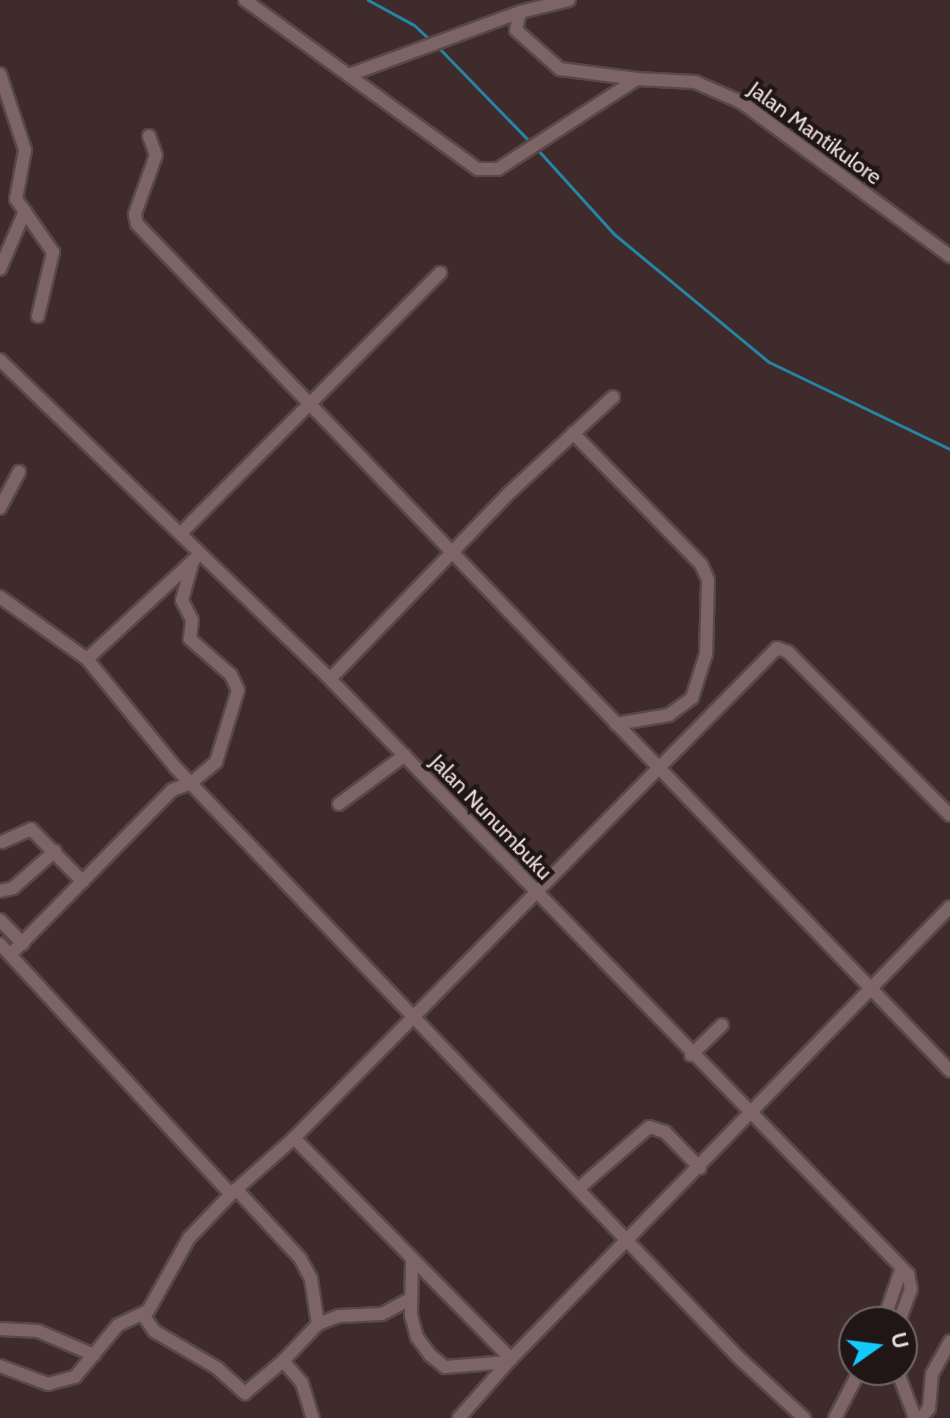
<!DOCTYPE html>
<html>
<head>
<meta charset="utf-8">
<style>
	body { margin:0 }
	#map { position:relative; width:950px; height:1418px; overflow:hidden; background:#3f2b2b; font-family:Cabin,sans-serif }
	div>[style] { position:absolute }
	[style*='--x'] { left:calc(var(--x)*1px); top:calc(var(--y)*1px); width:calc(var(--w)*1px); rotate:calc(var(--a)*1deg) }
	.stream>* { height:3px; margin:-1.5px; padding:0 1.5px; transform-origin:1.5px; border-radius:1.5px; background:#2685a2 }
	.roads { filter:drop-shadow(2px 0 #594849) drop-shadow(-2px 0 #594849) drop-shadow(0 2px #594849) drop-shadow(0 -2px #594849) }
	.street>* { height:12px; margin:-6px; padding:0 6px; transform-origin:6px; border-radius:6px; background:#7d6565 }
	span { translate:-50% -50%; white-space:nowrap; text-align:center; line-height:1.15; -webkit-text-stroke:8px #201616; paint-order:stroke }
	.street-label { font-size:22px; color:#eddfdf }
	.north { position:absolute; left:838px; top:1306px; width:80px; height:80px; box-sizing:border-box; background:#201616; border:2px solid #726666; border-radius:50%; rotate:76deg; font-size:22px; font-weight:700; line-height:32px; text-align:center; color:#eddfdf }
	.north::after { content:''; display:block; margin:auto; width:28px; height:36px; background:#12cafb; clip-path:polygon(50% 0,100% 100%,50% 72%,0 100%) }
</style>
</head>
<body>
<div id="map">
	<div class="stream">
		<div style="--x:368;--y:0;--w:52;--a:28.5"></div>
		<div style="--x:414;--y:25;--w:23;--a:43"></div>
		<div style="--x:437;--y:46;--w:136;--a:45.9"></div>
		<div style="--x:537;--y:149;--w:115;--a:47.8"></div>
		<div style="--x:614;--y:234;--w:201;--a:39.6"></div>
		<div style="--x:769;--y:362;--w:201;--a:25.7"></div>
	</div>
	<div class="roads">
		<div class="street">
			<div style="--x:245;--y:0;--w:288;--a:36"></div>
			<div style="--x:478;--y:169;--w:20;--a:0"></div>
			<div style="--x:498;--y:169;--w:166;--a:-32.9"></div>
			<div style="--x:637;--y:79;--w:58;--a:3"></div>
			<div style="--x:695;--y:82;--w:50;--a:23.5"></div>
			<div style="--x:741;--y:102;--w:260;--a:36.4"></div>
			<div style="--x:569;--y:0;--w:50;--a:166.2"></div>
			<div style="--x:520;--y:12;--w:18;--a:103"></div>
			<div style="--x:516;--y:30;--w:59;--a:41.6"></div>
			<div style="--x:560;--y:69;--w:78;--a:7.4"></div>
			<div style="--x:0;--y:74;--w:80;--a:71.8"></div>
			<div style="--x:25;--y:150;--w:50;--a:100.4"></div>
			<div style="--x:16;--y:199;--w:65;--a:55.1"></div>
			<div style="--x:53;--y:252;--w:66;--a:103.2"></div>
			<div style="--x:349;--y:75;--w:182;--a:-20.2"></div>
			<div style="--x:149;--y:136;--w:20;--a:70"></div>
			<div style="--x:156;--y:155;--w:63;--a:109.6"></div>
			<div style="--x:135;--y:214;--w:10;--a:79"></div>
			<div style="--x:137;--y:224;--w:1174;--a:46.17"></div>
			<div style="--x:0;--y:269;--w:63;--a:-66.7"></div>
			<div style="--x:0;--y:360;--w:459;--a:44"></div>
			<div style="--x:330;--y:679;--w:830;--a:45.83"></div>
			<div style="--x:908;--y:1274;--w:15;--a:79"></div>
			<div style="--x:911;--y:1289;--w:35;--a:110"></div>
			<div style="--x:573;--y:433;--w:183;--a:45.7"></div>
			<div style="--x:701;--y:564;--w:17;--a:66"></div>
			<div style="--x:708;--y:580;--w:74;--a:91.5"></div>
			<div style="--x:706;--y:654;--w:46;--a:107.7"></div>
			<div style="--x:692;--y:698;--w:29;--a:144"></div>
			<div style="--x:669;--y:715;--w:54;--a:170.4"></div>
			<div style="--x:0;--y:508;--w:41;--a:-62.2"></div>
			<div style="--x:182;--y:532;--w:366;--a:-45.1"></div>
			<div style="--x:0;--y:597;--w:107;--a:35.5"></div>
			<div style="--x:87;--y:659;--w:141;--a:50.8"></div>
			<div style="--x:176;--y:768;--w:814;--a:46.34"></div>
			<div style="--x:738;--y:1357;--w:90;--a:42.7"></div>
			<div style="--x:87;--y:659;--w:149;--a:-42.8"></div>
			<div style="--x:330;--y:679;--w:257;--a:-46.1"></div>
			<div style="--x:508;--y:494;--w:143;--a:-42.7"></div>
			<div style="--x:339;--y:804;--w:82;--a:-36.6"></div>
			<div style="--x:2;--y:842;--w:32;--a:-24"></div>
			<div style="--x:31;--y:829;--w:74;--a:45.5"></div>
			<div style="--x:0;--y:891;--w:13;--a:-13"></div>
			<div style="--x:13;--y:888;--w:56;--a:-41.4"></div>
			<div style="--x:0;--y:920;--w:33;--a:46"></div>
			<div style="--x:0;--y:944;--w:340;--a:47.3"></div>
			<div style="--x:231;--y:1194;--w:84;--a:-41.6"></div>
			<div style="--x:294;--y:1138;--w:688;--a:-45.41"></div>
			<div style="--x:777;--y:648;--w:12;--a:20"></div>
			<div style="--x:788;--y:652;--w:230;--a:45.2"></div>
			<div style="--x:10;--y:955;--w:231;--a:-45.5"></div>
			<div style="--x:172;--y:790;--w:20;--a:-20"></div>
			<div style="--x:191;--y:783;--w:33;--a:-40"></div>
			<div style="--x:216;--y:762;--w:75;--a:-73"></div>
			<div style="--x:238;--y:690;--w:17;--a:-115"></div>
			<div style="--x:231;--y:675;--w:55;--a:-138.7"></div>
			<div style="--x:190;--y:639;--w:19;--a:-84"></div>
			<div style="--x:192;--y:620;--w:22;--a:-117"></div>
			<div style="--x:182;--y:600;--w:41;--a:-74.6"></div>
			<div style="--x:691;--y:1055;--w:43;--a:-44.1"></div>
			<div style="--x:294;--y:1138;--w:310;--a:45.5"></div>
			<div style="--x:511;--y:1359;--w:630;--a:-45.84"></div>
			<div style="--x:236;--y:1189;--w:94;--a:47.2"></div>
			<div style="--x:300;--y:1258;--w:24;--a:62"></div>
			<div style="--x:311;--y:1279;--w:46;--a:81.2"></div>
			<div style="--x:318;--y:1324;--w:51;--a:133.4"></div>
			<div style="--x:578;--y:1189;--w:94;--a:-41.1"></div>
			<div style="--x:649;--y:1127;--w:17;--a:17"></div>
			<div style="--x:665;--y:1132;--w:50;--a:45.8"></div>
			<div style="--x:412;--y:1262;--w:53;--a:91.1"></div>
			<div style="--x:411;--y:1315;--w:23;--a:75"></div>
			<div style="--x:417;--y:1337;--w:22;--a:54"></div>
			<div style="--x:430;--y:1355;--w:19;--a:39"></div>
			<div style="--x:445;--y:1367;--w:63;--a:-4.5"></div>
			<div style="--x:143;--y:1315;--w:19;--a:55"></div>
			<div style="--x:154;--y:1331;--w:73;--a:30.4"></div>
			<div style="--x:217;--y:1368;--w:38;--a:42"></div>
			<div style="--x:245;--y:1393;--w:50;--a:-40.1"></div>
			<div style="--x:283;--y:1361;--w:29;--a:49"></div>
			<div style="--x:302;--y:1383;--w:37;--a:73"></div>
			<div style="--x:883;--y:1322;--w:55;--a:-70.9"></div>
			<div style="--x:318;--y:1324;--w:22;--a:-21"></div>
			<div style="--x:339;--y:1316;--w:43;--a:-2.7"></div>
			<div style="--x:382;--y:1314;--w:32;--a:-28"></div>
			<div style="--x:0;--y:1329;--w:38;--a:3"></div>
			<div style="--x:38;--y:1331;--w:61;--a:23.2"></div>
			<div style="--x:0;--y:1366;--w:51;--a:20.6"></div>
			<div style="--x:48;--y:1384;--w:28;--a:-15"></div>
			<div style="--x:75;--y:1377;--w:67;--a:-50.4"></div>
			<div style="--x:118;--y:1325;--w:33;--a:-25"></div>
			<div style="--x:148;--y:1311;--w:84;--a:-60.7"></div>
			<div style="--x:189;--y:1238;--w:61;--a:-46.3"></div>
			<div style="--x:897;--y:1370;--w:51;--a:69.4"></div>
			<div style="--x:459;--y:1418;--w:77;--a:-48.7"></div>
			<div style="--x:835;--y:1418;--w:54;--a:-62.5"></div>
			<div style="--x:921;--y:1418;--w:13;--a:-51"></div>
			<div style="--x:929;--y:1408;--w:34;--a:-85"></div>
			<div style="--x:932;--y:1374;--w:37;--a:-61"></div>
		</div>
	</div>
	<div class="street-label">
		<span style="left:815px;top:133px;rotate:36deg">Jalan Mantikulore</span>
		<span style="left:491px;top:817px;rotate:46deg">Jalan Nunumbuku</span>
	</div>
	<div class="north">U</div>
</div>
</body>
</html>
